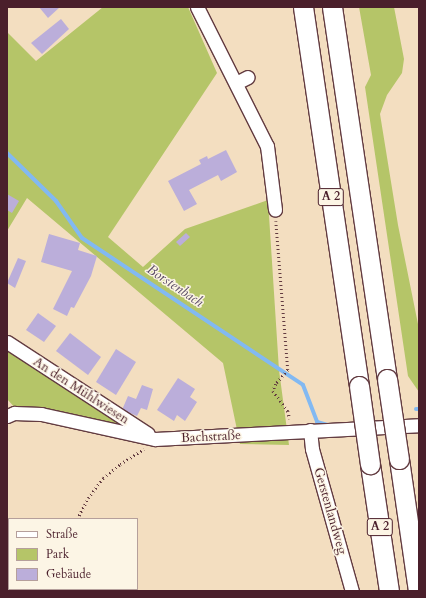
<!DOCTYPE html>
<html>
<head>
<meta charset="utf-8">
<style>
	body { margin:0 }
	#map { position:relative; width:426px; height:598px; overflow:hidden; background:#f3dec0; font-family:Cardo,serif }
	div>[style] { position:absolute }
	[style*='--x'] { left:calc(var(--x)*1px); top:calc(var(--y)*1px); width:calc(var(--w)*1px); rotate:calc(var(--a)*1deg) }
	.green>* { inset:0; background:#b5c568 }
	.stream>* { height:4px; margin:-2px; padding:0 2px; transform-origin:2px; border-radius:2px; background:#82b9f2 }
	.building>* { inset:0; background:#bbaeda }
	.path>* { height:2.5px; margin-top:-1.25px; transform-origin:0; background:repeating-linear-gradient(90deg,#633c41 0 1px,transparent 0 4px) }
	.roads { filter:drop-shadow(1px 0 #633c41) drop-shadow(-1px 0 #633c41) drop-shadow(0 1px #633c41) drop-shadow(0 -1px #633c41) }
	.minor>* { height:13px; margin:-6.5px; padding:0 6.5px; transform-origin:6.5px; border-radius:6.5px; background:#fff }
	.highway>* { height:19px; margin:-9.5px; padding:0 9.5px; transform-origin:9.5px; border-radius:9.5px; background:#fff }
	.bridges { filter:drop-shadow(1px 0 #633c41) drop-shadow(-1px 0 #633c41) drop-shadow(0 1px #633c41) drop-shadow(0 -1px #633c41) }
	.highway-bridge>* { height:19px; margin:-9.5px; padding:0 9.5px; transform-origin:9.5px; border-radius:9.5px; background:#fff }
	span { translate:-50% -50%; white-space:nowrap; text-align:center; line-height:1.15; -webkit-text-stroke:3px #fcf5e5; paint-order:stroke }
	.shield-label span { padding:1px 3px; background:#fcf5e5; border:1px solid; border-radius:3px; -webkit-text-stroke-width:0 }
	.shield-label { font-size:12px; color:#4a1f2b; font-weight:700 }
	.street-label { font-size:13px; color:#4a1f2b }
	.water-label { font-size:14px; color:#5b4d67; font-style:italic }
	.frame { position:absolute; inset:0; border:8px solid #4a1f2b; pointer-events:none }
	.legend { position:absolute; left:8px; top:518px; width:130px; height:72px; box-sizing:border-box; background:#fcf5e5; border:1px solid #b59f9b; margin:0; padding:5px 7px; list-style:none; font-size:12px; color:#4a1f2b }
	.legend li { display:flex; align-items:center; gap:8px; height:20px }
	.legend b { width:20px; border:1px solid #b59f9b }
</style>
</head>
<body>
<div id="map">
	<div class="green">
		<div style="clip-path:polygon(103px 7px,188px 7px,217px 73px,108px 237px,143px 267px,185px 229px,268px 200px,279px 370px,289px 445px,240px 444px,223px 363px,27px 198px,7px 231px,7px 32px,36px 61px)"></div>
		<div style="clip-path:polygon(359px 7px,394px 7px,404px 59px,402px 73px,387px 95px,380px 114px,398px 225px,419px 329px,419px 392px,408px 376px,365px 87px,371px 75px)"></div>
		<div style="clip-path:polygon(7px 347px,144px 436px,17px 410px,7px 399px)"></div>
	</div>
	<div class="stream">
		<div style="--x:7;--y:153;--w:69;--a:44.4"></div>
		<div style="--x:56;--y:201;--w:45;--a:54.9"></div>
		<div style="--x:82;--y:238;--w:265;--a:33.6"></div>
		<div style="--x:303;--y:385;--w:40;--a:69"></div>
		<div style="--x:317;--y:422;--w:11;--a:15"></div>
		<div style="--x:416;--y:409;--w:3;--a:0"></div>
	</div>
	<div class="building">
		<div style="clip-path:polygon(39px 7px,60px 7px,48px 18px)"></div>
		<div style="clip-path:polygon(61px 19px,69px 29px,42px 54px,31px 43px)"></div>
		<div style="clip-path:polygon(226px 150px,237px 172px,221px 181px,218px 175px,189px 190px,197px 204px,184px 211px,168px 181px,201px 164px,199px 160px,207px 156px,208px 159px)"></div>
		<div style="clip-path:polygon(7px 194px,19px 201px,12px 213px,7px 210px)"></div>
		<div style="clip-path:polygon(186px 233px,190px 237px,180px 246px,176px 242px)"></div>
		<div style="clip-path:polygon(49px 234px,80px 243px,78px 250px,97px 256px,91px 276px,74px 308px,71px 307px,67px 316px,53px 309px,72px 271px,41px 262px)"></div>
		<div style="clip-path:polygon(18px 258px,26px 261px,15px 288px,7px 283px)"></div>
		<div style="clip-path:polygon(38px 313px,56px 326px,44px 342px,26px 330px)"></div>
		<div style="clip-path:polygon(70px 333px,101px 357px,88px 375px,56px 351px)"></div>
		<div style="clip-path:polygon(116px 349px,136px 362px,116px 395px,96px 382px)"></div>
		<div style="clip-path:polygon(178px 378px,195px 389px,190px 397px,197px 402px,185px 421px,177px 415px,174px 421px,157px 410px)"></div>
		<div style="clip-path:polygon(142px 385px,153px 389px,147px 410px,141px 408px,137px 416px,122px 410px,128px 396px,136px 399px)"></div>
	</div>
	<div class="path">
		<div style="--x:276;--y:221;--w:149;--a:85.4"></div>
		<div style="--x:288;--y:370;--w:18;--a:131"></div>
		<div style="--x:276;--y:384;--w:8;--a:113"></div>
		<div style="--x:273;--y:391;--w:25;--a:53"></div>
		<div style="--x:288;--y:411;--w:8;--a:76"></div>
		<div style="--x:77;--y:519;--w:24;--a:-62"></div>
		<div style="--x:88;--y:498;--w:25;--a:-53"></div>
		<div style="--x:103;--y:478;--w:22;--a:-39"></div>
		<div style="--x:120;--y:464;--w:28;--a:-32"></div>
		<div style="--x:46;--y:591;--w:2;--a:-63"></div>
	</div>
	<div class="roads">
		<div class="minor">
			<div style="--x:197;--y:7;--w:156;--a:63.3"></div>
			<div style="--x:267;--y:146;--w:64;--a:82.8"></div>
			<div style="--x:236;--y:83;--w:13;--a:-27"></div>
			<div style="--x:7;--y:342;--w:168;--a:33.1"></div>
			<div style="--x:7;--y:416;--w:8;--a:-23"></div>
			<div style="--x:14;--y:413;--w:27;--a:2"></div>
			<div style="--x:41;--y:414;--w:117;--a:12.4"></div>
			<div style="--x:155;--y:439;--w:264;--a:-3"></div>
			<div style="--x:310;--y:430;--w:19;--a:84"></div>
			<div style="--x:312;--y:449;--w:148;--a:74.3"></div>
		</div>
		<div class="highway">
			<div style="--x:303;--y:7;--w:383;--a:81.6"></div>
			<div style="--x:332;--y:7;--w:376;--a:81.6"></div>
			<div style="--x:399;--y:459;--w:133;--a:81.8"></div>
			<div style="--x:370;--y:464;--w:128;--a:81.5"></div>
		</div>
	</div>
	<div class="bridges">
		<div class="highway-bridge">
			<div style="--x:387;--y:379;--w:81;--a:81.5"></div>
			<div style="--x:359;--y:386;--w:79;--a:82"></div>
		</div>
	</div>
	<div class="shield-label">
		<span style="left:331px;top:197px">A 2</span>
		<span style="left:380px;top:527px">A 2</span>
	</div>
	<div class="street-label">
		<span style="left:81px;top:391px;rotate:33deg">An den Mühlwiesen</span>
		<span style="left:211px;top:437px;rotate:-3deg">Bachstraße</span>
		<span style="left:330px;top:511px;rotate:74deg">Gerstenlandweg</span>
	</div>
	<div class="water-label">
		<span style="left:175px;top:286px;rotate:34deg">Borstenbach</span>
	</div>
	<div class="frame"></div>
	<ul class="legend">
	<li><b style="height:5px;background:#fff"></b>Straße</li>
	<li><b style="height:11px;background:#b5c568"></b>Park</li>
	<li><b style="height:11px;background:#bbaeda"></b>Gebäude</li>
	</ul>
</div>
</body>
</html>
